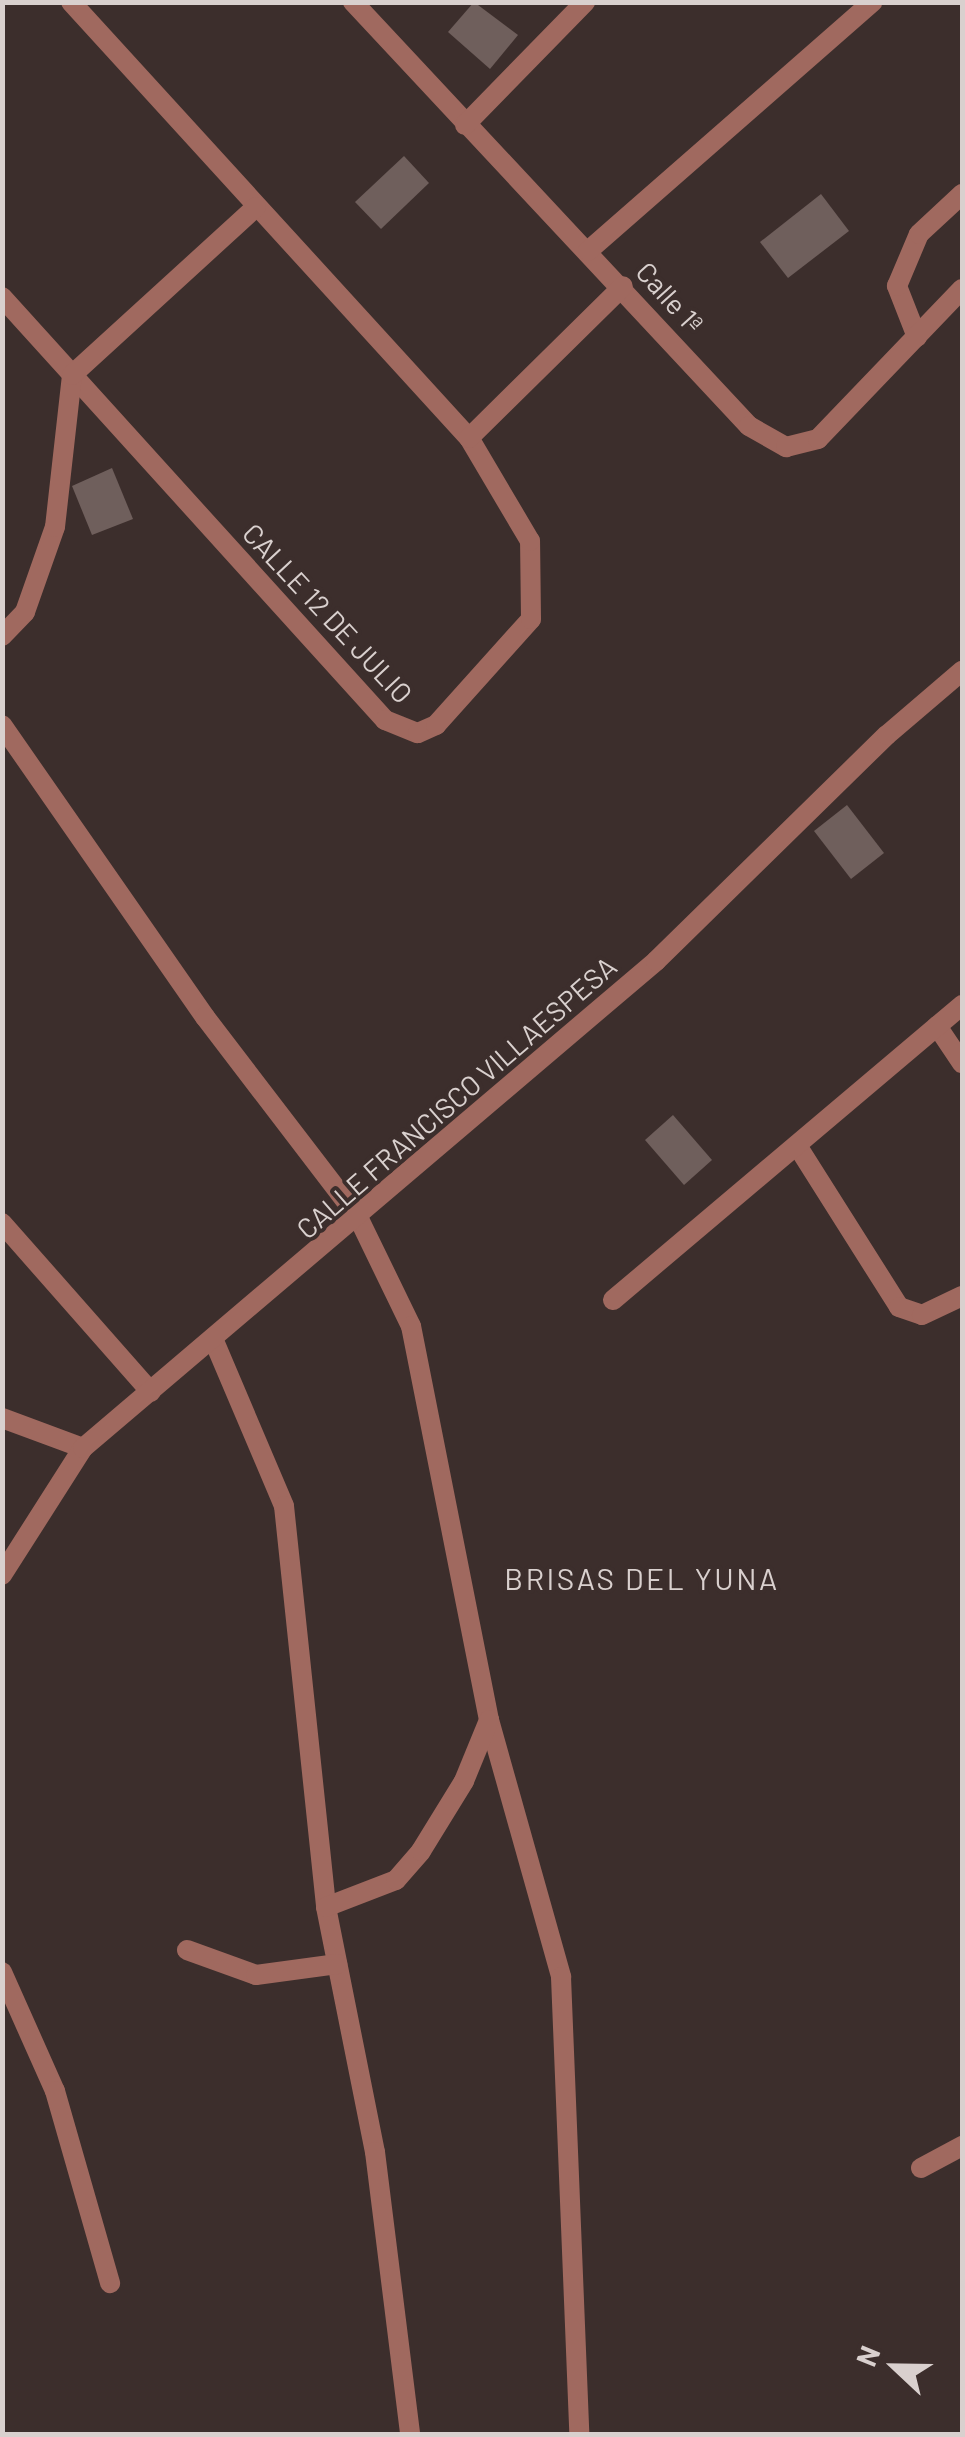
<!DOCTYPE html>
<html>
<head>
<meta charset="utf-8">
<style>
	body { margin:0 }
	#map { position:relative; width:965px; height:2437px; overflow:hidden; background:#3c2e2c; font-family:Barlow,sans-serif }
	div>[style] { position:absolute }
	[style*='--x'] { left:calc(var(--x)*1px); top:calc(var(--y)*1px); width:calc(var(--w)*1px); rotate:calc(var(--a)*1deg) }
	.building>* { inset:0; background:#6f5f5c }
	.lane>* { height:20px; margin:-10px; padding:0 10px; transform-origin:10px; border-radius:10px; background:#a0695f }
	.street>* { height:20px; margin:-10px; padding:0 10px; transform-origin:10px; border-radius:10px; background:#a0695f }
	span { translate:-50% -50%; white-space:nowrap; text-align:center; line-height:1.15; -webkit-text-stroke:8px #3c2e2c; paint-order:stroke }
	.street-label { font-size:28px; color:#d9d0ce }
	.neighbourhood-label { font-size:30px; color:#d9d0ce; letter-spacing:2.5px }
	.frame { position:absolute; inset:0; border:5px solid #d9d0ce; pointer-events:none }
	.north { position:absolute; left:845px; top:2317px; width:100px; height:100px; -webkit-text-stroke:8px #3c2e2c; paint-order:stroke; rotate:292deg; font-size:28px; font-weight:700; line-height:40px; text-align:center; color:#d9d0ce }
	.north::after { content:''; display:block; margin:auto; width:35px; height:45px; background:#d9d0ce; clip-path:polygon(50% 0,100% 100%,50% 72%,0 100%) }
</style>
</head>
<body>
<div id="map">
	<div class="building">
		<div style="clip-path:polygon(474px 2px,518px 35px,490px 69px,448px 32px)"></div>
		<div style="clip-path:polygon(404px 156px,429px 183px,381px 229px,355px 202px)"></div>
		<div style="clip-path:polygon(821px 194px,849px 231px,788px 278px,760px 242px)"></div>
		<div style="clip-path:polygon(112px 468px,133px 519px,92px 535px,72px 486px)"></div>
		<div style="clip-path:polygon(847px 805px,884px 853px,851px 879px,814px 831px)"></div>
		<div style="clip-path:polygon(673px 1115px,712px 1160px,684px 1185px,645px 1140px)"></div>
	</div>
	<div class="lane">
		<div style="--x:917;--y:337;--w:55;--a:-111.4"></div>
		<div style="--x:897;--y:286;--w:56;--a:-67.1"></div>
		<div style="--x:919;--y:234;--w:59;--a:-42.9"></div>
	</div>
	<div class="street">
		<div style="--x:353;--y:2;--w:580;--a:46.96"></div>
		<div style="--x:749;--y:426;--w:43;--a:29.6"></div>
		<div style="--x:786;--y:447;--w:33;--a:-14"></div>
		<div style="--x:818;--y:439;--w:208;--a:-46.2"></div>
		<div style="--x:465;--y:125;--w:172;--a:-45.7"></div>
		<div style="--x:588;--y:251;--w:378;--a:-41.2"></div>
		<div style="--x:2;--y:297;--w:571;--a:47.84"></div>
		<div style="--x:385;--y:720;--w:35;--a:22"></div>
		<div style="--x:418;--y:733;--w:20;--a:-24"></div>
		<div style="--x:436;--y:725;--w:142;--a:-48.1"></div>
		<div style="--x:531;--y:619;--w:78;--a:-90.7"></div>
		<div style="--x:530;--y:541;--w:120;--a:-120.6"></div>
		<div style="--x:469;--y:438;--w:590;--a:-132.39"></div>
		<div style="--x:469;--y:438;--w:216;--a:-44.6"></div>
		<div style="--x:2;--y:636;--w:33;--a:-46"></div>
		<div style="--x:25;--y:612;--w:90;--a:-70.6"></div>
		<div style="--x:55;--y:527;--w:153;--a:-83.6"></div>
		<div style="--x:72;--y:375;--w:249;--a:-42.4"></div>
		<div style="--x:2;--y:725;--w:356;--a:55.2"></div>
		<div style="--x:205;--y:1017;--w:252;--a:52.6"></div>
		<div style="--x:358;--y:1217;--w:121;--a:64.1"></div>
		<div style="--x:411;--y:1326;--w:402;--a:78.8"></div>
		<div style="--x:489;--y:1720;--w:267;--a:74.3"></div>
		<div style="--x:561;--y:1977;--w:457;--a:87.7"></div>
		<div style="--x:937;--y:1026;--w:45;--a:56"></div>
		<div style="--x:798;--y:1147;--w:189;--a:57.7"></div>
		<div style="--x:899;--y:1307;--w:24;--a:19"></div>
		<div style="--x:922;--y:1315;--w:44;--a:-25.4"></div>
		<div style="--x:2;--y:1223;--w:225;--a:48.6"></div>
		<div style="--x:613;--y:1300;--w:457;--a:-40.2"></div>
		<div style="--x:214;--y:1341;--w:179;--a:67"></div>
		<div style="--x:284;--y:1506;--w:403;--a:84"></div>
		<div style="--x:326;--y:1907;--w:250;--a:78.7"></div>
		<div style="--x:375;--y:2152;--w:284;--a:82.9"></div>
		<div style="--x:2;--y:1418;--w:86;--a:20.3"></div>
		<div style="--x:2;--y:1575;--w:151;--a:-57.5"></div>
		<div style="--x:83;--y:1448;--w:752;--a:-40.36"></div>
		<div style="--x:656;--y:961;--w:323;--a:-44.4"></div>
		<div style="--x:887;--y:735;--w:99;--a:-40.5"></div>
		<div style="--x:326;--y:1907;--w:75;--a:-21.1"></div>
		<div style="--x:396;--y:1880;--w:38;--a:-49"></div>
		<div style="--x:421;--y:1851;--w:82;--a:-58.4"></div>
		<div style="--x:464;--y:1781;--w:66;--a:-67.7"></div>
		<div style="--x:187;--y:1950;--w:73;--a:19.9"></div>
		<div style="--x:256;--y:1975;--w:82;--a:-7.7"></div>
		<div style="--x:2;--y:1972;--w:130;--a:66"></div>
		<div style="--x:55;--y:2091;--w:200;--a:74"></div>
		<div style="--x:921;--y:2168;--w:47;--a:-28.2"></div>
	</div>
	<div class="street-label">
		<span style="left:670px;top:297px;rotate:48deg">Calle 1ª</span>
		<span style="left:328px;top:613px;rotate:47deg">CALLE 12 DE JULIO</span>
		<span style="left:456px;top:1097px;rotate:-41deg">CALLE FRANCISCO VILLAESPESA</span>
	</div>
	<div class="neighbourhood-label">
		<span style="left:642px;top:1578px">BRISAS DEL YUNA</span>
	</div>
	<div class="frame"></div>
	<div class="north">N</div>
</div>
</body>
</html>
